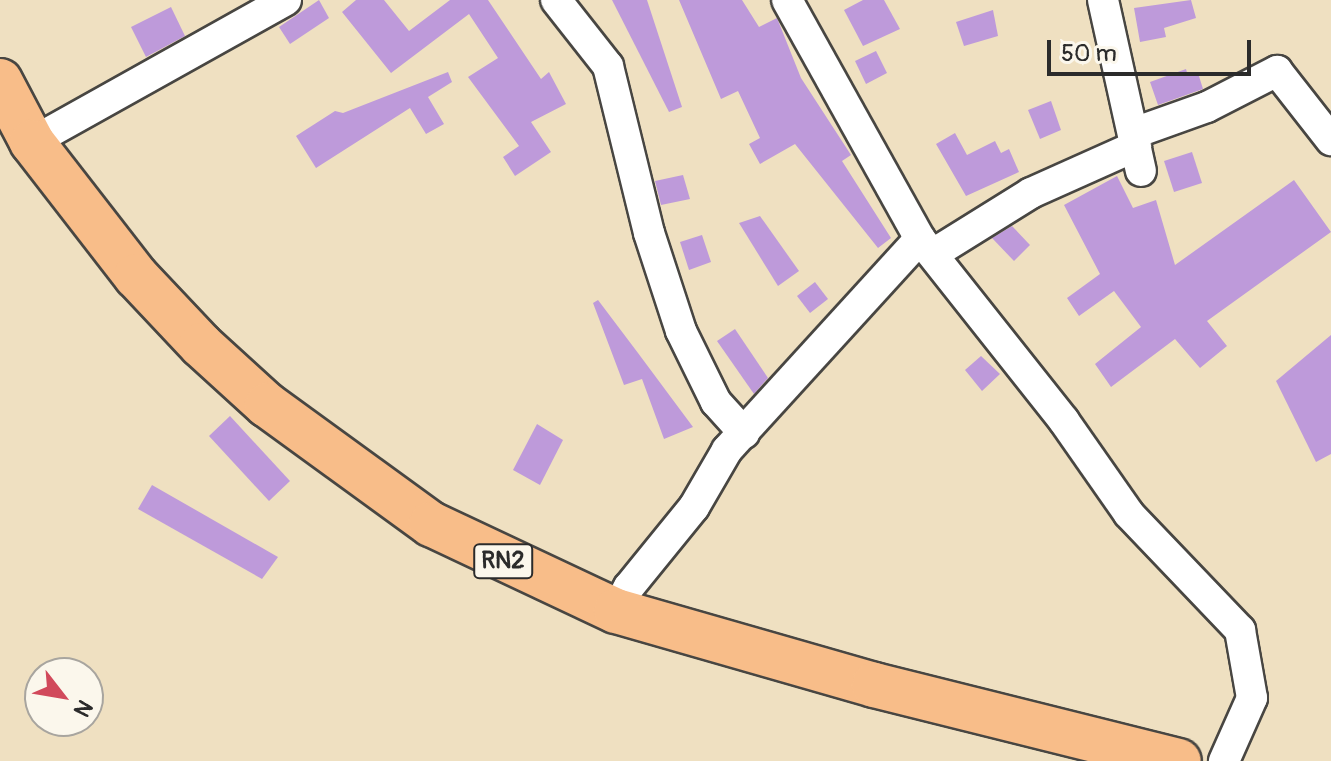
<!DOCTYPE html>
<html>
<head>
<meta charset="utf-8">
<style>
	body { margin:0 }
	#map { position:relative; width:1331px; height:761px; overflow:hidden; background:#efe0c1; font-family:Pangolin,sans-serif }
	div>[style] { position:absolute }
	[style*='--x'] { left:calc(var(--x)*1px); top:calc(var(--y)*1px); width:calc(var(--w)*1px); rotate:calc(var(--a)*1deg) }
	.building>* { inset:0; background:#be9ada }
	.roads { filter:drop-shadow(2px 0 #484642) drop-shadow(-2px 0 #484642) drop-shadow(0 2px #484642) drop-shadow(0 -2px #484642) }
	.street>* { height:30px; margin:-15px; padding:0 15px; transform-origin:15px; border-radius:15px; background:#fff }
	.highway>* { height:44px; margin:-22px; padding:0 22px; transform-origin:22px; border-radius:22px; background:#f8bd89 }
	span { translate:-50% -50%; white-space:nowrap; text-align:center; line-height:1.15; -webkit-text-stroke:6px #fbf7ec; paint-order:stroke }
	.shield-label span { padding:2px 6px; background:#fbf7ec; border:2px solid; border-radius:6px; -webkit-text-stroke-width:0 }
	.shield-label { font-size:24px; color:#2b2b2b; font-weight:700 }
	.north { position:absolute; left:24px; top:657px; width:80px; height:80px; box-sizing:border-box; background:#fbf7ec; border:2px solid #a8a59f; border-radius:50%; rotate:121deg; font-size:22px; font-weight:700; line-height:32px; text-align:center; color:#2b2b2b }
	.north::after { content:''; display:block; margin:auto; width:28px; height:36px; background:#d1495b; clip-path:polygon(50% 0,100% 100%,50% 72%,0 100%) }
	.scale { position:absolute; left:1047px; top:40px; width:204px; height:36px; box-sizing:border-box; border:4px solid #2b2b2b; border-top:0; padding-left:10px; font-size:24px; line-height:28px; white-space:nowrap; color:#2b2b2b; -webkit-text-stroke:6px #fbf7ec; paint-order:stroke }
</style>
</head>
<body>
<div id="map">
	<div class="building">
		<div style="clip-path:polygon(319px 0,329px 18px,290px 44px,279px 27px)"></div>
		<div style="clip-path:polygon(356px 0,384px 0,409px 31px,450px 0,488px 0,541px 79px,549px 72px,566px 104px,531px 122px,551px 152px,515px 176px,503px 157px,519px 146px,468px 77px,498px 58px,469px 14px,391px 73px,342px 12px)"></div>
		<div style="clip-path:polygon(612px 0,647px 0,682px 107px,669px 112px)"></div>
		<div style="clip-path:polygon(679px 0,742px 0,759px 27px,777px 18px,801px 78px,851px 155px,842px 161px,891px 238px,878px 248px,795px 144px,760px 164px,749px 144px,760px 138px,738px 91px,721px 99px)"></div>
		<div style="clip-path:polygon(863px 0,884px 0,900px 29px,863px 46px,844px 10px)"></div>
		<div style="clip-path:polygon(1191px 0,1196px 18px,1164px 28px,1166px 37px,1140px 42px,1134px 8px)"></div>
		<div style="clip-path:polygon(171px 7px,185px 36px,146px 57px,131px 27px)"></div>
		<div style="clip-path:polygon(993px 10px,998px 36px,964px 46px,956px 22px)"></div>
		<div style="clip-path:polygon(876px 51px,887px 73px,866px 84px,855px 61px)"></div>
		<div style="clip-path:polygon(1186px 69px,1188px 76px,1198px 73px,1203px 89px,1158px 105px,1150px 82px)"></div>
		<div style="clip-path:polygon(448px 72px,452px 82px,428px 97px,444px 124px,426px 134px,410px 108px,316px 168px,296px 136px,335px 111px,343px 113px)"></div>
		<div style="clip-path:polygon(1051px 101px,1061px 130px,1040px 139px,1028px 110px)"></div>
		<div style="clip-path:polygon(955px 133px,967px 155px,995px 141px,1001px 153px,1009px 149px,1019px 172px,966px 196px,936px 144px)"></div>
		<div style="clip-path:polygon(1192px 152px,1202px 183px,1174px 192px,1164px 161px)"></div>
		<div style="clip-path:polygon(683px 175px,690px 199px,661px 205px,655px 181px)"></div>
		<div style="clip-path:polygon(1117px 176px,1133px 208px,1156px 200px,1175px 265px,1294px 180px,1331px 232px,1207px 321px,1227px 346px,1200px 368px,1175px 339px,1111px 387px,1095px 364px,1141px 327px,1114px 291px,1079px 316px,1067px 298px,1100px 274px,1064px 205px)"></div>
		<div style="clip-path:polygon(760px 216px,799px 271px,778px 286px,739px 223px)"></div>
		<div style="clip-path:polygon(1012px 226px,1030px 245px,1014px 261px,992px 238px)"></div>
		<div style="clip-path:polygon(702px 235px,711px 262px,689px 270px,680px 242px)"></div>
		<div style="clip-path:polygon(815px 282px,828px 299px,810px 313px,797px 296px)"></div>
		<div style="clip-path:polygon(598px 300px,638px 353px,693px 427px,664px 439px,642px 379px,624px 385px,593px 303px)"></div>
		<div style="clip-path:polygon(735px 329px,768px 378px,754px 394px,717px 341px)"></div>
		<div style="clip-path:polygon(1331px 335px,1331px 454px,1316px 462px,1276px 381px)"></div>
		<div style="clip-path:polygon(981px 356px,1000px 374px,982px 391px,965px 370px)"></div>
		<div style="clip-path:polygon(230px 416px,290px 481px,269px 501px,209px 436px)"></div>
		<div style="clip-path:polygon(537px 424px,563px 440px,540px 485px,513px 470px)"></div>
		<div style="clip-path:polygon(152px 485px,278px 557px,262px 579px,138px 509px)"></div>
	</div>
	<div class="roads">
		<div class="street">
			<div style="--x:556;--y:0;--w:84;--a:51.8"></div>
			<div style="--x:608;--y:66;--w:172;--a:76.2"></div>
			<div style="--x:649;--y:233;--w:103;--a:71.9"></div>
			<div style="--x:681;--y:331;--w:79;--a:63.8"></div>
			<div style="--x:716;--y:402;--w:42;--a:47.9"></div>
			<div style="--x:787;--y:0;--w:274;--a:60.9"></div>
			<div style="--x:920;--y:239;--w:232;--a:51.6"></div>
			<div style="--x:1064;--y:421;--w:113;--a:55"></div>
			<div style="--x:1129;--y:514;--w:161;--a:46.3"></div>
			<div style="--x:1240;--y:630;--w:69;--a:80"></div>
			<div style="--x:1252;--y:698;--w:69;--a:114"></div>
			<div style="--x:1103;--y:0;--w:175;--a:77.5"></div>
			<div style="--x:1134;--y:133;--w:77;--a:-19.6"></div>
			<div style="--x:1207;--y:107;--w:79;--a:-27.2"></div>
			<div style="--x:1277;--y:71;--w:88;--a:52"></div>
			<div style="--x:32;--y:142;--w:291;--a:-29.2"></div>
			<div style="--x:933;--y:254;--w:115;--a:-31.9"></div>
			<div style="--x:1031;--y:193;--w:115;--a:-24.1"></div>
			<div style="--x:616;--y:611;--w:27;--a:-62"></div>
			<div style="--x:629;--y:587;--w:103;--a:-50.9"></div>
			<div style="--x:694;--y:507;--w:66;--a:-59.9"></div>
			<div style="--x:727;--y:450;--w:286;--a:-47.6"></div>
		</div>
		<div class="highway">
			<div style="--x:0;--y:81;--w:69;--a:62.3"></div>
			<div style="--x:32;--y:142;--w:170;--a:52.2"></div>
			<div style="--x:136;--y:276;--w:95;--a:46.7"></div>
			<div style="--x:201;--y:345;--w:89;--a:42.3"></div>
			<div style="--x:267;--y:405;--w:203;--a:36"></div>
			<div style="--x:431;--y:524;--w:204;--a:25.2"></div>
			<div style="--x:616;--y:611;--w:268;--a:16"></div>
			<div style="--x:874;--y:685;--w:314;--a:14"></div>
		</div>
	</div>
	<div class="shield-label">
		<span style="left:503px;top:561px">RN2</span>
	</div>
	<div class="north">N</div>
	<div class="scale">50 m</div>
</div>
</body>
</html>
